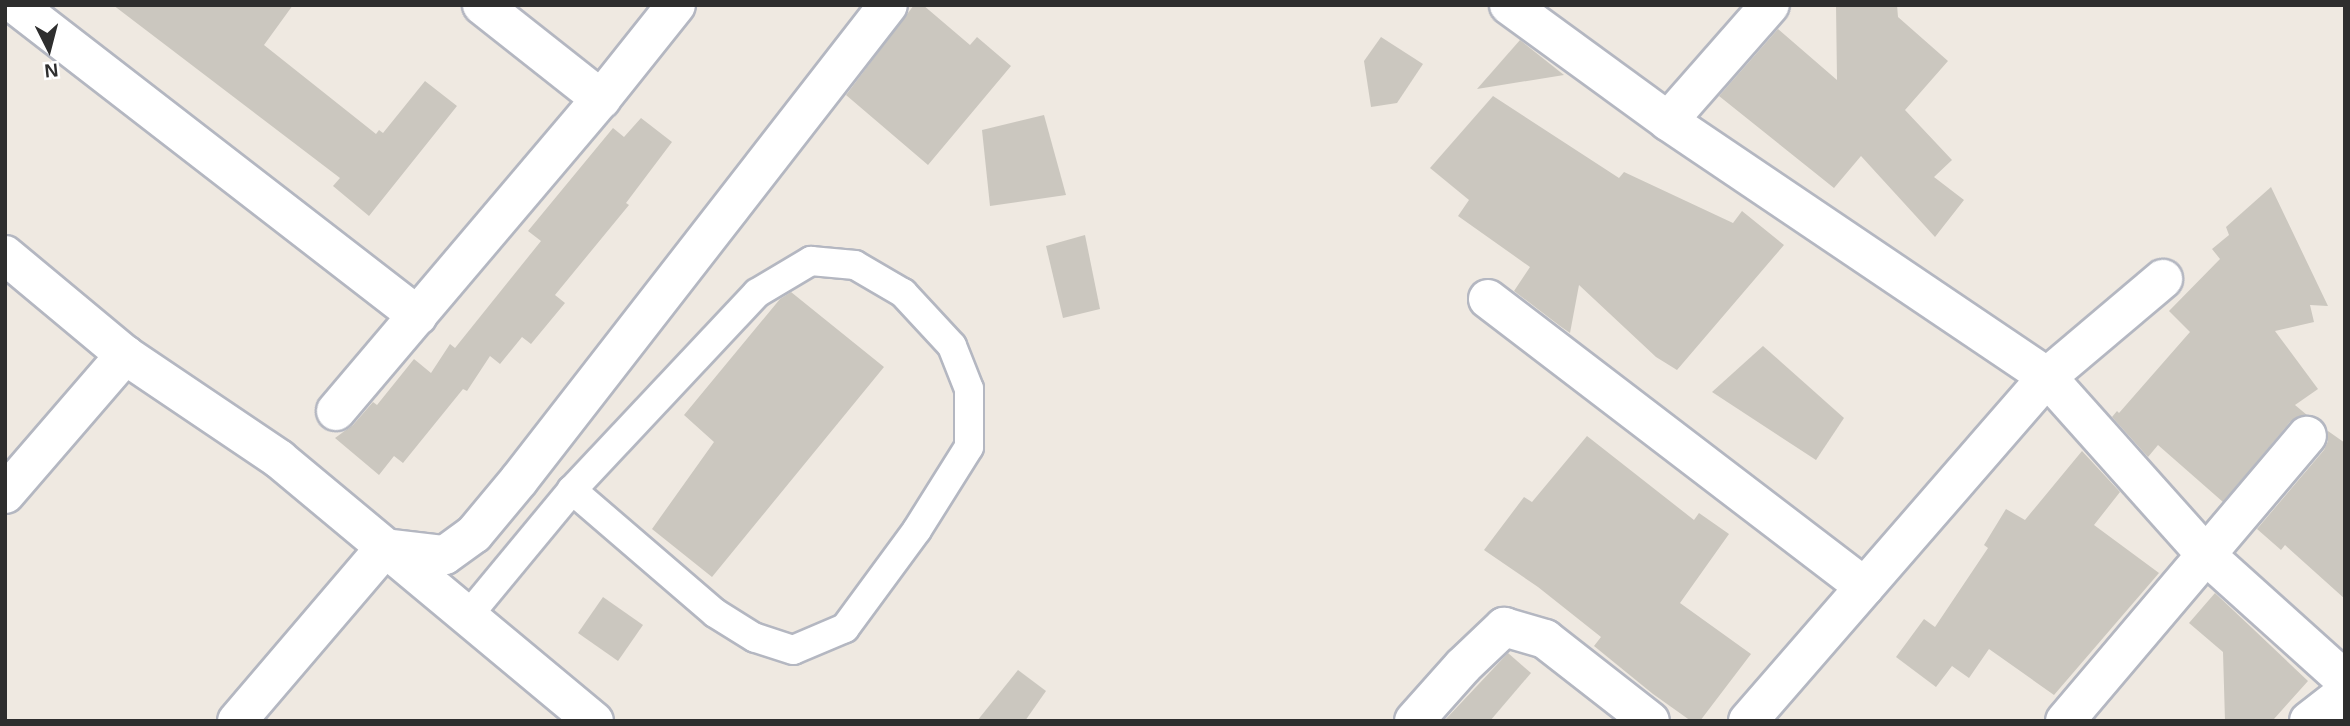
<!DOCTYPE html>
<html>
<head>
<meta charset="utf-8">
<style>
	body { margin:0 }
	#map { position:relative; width:2350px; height:726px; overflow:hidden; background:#efe9e1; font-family:Arial,sans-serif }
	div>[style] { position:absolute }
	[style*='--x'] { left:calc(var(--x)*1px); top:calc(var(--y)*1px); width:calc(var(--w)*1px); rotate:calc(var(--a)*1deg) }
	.building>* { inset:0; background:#cbc7bf }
	.roads { filter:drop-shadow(2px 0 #b4b7c1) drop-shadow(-2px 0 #b4b7c1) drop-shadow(0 2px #b4b7c1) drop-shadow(0 -2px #b4b7c1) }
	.service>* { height:28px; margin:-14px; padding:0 14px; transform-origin:14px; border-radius:14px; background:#fff }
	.minor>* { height:38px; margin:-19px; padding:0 19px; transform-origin:19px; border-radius:19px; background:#fff }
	span { translate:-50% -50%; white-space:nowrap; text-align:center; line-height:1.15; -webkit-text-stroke:5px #fff; paint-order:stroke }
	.frame { position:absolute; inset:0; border:7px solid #2e2e2e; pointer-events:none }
	.north { position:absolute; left:14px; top:14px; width:70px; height:70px; -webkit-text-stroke:5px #fff; paint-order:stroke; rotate:174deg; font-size:19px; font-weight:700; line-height:28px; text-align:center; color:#2e2e2e }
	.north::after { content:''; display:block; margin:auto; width:24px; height:32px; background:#2e2e2e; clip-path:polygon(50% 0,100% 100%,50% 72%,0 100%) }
</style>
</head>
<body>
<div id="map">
	<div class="building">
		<div style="clip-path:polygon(113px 5px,293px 5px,264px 45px,376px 134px,379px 130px,383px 133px,425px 81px,457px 106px,369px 216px,333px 186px,340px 178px)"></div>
		<div style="clip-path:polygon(914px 5px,923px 5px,970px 45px,977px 37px,1011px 66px,928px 165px,846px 95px)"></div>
		<div style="clip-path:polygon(1836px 5px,1897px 5px,1898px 17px,1948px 61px,1905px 110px,1952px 160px,1934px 177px,1964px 200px,1935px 237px,1861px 156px,1834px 188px,1719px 96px,1778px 29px,1837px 80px)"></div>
		<div style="clip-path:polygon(1381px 37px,1423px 64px,1397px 103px,1371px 107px,1364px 61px)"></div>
		<div style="clip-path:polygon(1520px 40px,1564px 75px,1477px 89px)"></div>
		<div style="clip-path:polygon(1493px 96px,1619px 178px,1624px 172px,1733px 223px,1742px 211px,1784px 245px,1677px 370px,1656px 357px,1579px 285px,1570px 333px,1560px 326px,1514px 291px,1530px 267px,1458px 216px,1469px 200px,1430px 168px)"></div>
		<div style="clip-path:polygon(1044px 115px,1066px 195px,990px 206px,982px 130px)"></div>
		<div style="clip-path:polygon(641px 118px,672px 142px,626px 203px,629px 205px,555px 295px,565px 303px,531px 344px,522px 337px,500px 364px,490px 356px,467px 391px,463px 389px,403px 463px,394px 456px,379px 475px,335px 438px,353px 425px,373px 402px,377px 405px,414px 359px,431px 373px,450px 344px,455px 348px,541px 241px,528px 231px,613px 128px,624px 137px)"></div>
		<div style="clip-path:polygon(2271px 187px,2328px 306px,2310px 305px,2314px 322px,2275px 331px,2318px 389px,2295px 405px,2307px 415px,2290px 422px,2223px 502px,2158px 445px,2148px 457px,2112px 417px,2117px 411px,2119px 413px,2190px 332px,2169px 311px,2220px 259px,2212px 249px,2229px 235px,2226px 227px)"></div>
		<div style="clip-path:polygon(1085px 235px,1100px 309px,1063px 318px,1046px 246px)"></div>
		<div style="clip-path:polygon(791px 292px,884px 367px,712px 577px,652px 529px,714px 442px,684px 415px,780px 299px)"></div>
		<div style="clip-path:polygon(1763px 346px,1844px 418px,1816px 460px,1712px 392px)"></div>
		<div style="clip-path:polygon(2328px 431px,2345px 443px,2345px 599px,2285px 545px,2281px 550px,2257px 529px,2324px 450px,2328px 441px)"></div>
		<div style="clip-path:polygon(1587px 436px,1694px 520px,1699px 513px,1729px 534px,1680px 603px,1751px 654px,1700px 721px,1691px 721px,1653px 694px,1594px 646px,1601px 637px,1538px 587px,1484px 550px,1524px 497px,1532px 502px)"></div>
		<div style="clip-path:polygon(2082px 451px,2120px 492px,2094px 525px,2159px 573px,2054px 695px,1989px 649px,1969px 678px,1952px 666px,1936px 687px,1896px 657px,1924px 619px,1935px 627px,1988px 548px,1984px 545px,2006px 509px,2025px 520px)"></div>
		<div style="clip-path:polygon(2215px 593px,2308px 681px,2274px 719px,2225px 721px,2223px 652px,2189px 623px)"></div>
		<div style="clip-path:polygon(603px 597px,643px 625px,618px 661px,578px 633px)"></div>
		<div style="clip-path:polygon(1508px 653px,1531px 673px,1490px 721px,1444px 721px)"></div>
		<div style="clip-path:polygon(1018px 670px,1046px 691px,1025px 721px,977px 721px)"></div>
	</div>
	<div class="roads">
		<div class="service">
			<div style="--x:467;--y:617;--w:165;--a:-50.4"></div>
			<div style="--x:572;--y:490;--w:270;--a:-46.8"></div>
			<div style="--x:757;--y:293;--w:63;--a:-30.7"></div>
			<div style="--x:811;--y:261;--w:44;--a:5.2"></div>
			<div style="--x:855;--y:265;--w:56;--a:30.3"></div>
			<div style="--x:903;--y:293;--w:72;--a:47.2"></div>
			<div style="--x:952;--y:346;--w:46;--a:68.4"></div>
			<div style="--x:969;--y:389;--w:58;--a:90"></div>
			<div style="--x:969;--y:447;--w:98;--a:122.1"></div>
			<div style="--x:917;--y:530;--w:122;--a:126.3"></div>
			<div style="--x:845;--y:628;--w:56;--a:157.1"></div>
			<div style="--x:793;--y:650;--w:40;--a:-162"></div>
			<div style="--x:755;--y:638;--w:47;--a:-148"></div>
			<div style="--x:715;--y:613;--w:189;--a:-139.3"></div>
		</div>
		<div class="minor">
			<div style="--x:16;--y:5;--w:508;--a:37.73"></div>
			<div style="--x:482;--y:5;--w:152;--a:38.3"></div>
			<div style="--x:1509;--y:5;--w:197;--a:36.1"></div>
			<div style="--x:1668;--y:121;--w:457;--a:34"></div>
			<div style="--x:2047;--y:377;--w:239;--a:48.2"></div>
			<div style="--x:2206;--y:555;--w:187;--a:42"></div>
			<div style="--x:1668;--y:121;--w:154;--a:-48.7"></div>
			<div style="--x:5;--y:255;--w:156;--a:39.8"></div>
			<div style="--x:125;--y:355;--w:186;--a:34"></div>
			<div style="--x:279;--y:459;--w:410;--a:39.8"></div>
			<div style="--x:1488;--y:299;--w:474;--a:37.4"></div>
			<div style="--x:336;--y:411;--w:409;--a:-49.7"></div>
			<div style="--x:601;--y:99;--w:120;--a:-51.4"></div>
			<div style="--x:5;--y:494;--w:184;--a:-49.2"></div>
			<div style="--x:237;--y:721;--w:228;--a:-49.5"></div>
			<div style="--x:385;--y:548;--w:60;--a:6.7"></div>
			<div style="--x:445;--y:555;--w:36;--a:-36"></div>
			<div style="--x:474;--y:534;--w:70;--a:-50.2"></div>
			<div style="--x:519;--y:480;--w:601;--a:-52.16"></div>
			<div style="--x:1414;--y:721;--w:74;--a:-48.3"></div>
			<div style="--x:1463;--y:666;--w:57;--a:-43.6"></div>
			<div style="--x:1504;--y:627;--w:43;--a:16.3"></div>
			<div style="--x:1545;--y:639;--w:133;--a:38"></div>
			<div style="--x:1748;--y:721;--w:456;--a:-49"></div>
			<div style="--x:2047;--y:377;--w:152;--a:-40.2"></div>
			<div style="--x:2065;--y:721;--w:374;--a:-49.7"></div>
			<div style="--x:2309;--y:721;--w:46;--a:-37.9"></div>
		</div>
	</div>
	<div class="frame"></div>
	<div class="north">N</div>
</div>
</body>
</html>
